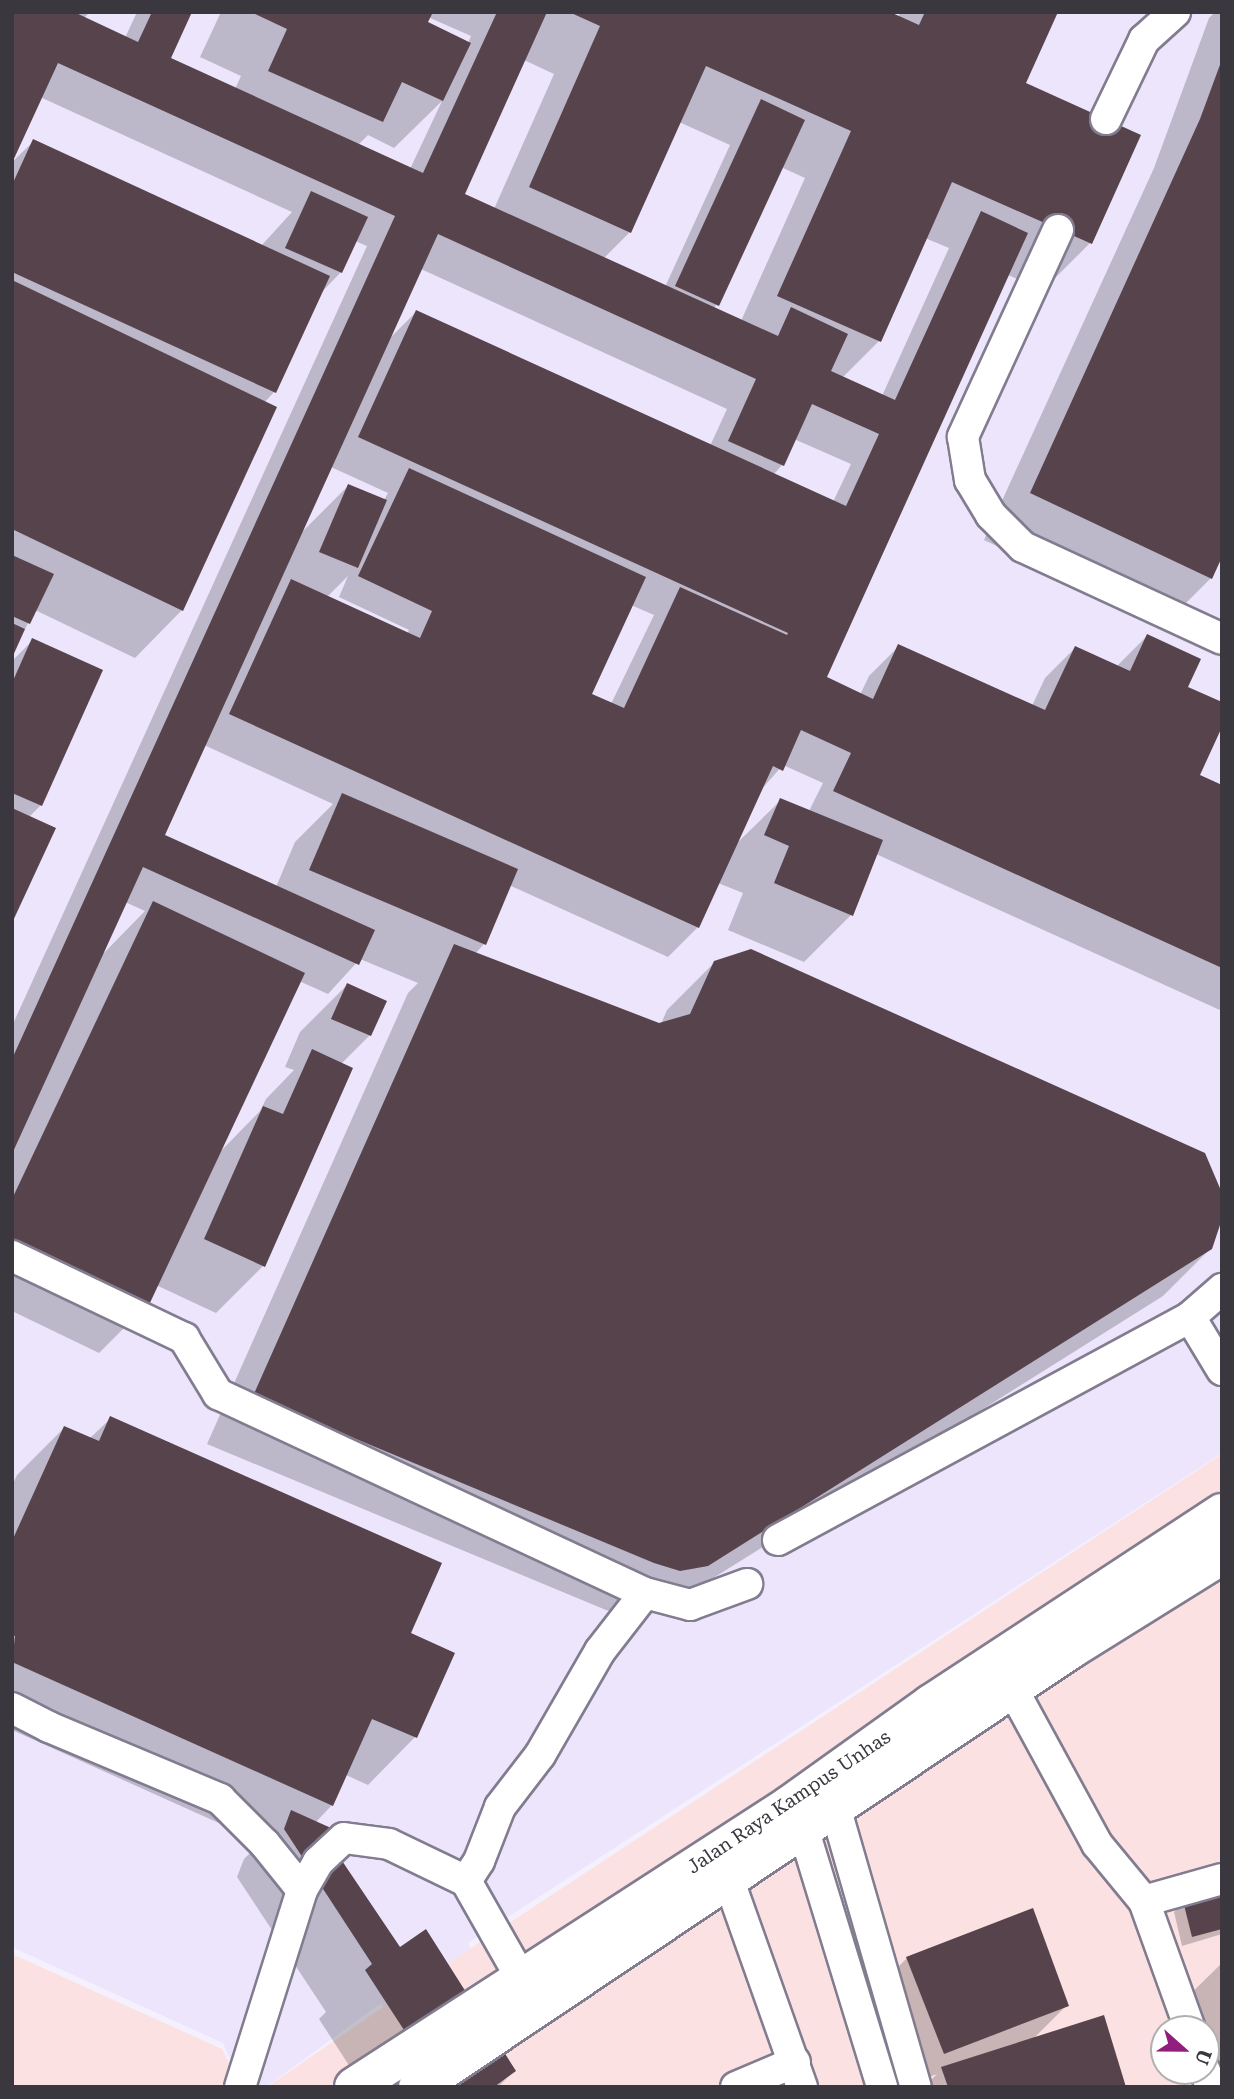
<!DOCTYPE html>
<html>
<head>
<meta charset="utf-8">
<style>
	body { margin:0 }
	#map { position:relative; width:1234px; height:2099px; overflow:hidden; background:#f4f0fd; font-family:"Roboto Serif",serif }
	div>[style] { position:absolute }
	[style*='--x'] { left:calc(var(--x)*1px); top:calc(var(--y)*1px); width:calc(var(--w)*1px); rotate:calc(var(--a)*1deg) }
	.built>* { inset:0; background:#ece5fc }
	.education>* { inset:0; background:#fce1e3 }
	.shadow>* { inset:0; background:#0003 }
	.building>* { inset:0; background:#57434c }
	.roads { filter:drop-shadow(2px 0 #827c8f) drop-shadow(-2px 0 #827c8f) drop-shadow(0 2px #827c8f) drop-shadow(0 -2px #827c8f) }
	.lane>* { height:30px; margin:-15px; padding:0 15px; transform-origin:15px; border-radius:15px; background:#fff }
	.secondary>* { height:38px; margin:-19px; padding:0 19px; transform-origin:19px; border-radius:19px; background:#fff }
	span { translate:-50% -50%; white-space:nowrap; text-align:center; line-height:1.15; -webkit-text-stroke:7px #fff; paint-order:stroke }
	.street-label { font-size:19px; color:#3a373f }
	.frame { position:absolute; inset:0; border:14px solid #3a373f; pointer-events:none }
	.north { position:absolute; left:1150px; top:2015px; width:70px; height:70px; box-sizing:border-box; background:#fff; border:2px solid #b0afb2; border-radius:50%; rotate:111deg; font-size:19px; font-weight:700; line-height:28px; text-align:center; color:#3a373f }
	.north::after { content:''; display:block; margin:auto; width:24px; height:32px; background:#911e7d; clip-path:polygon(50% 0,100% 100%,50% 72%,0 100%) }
</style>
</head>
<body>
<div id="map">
	<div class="built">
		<div style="clip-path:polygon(12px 12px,1222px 12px,1222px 1453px,468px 1943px,527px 2074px,433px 2087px,381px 2003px,266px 2087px,242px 2087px,223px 2043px,12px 1947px)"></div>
	</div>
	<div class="education">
		<div style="clip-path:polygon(evenodd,1222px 1454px,1222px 2087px,267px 2087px,427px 1977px,1222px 1454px,1164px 2029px,1206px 2029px,1206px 2071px,1164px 2071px,1164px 2029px)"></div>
		<div style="clip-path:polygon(12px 1954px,222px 2049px,241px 2087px,12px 2087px)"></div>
	</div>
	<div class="shadow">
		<div style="clip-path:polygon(evenodd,12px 12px,90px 12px,83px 19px,125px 38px,137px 12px,190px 12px,169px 59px,235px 89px,241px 76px,200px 57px,221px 12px,885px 12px,898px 18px,900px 12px,1056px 12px,1024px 84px,1090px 243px,1043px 290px,1008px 275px,824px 678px,860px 695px,869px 676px,899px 646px,1032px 706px,1045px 678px,1075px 648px,1117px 666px,1147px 636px,1186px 687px,1198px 776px,1222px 787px,1222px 1011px,876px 854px,851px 915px,804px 962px,728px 930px,743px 893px,718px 883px,698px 927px,668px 957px,509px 885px,484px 944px,475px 954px,661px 1024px,667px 1010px,715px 962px,1211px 1248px,1163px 1296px,659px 1612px,631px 1617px,606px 1610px,207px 1444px,408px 993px,418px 983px,360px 959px,328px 994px,299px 981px,220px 1152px,260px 1111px,266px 1099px,294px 1070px,285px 1067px,300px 1032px,347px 985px,370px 1035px,341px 1064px,263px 1266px,216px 1313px,156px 1285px,146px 1306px,99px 1353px,12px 1311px,12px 1026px,367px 246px,355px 241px,341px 272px,320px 294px,274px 392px,264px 403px,274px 408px,182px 610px,135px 658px,35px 610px,12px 654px,12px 162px,34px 141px,261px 246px,292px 212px,40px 97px,12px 12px,428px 17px,471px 36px,468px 43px,426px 23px,428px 17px,12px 12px,524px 60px,554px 74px,494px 209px,462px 195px,524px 60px,12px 12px,442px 101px,410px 169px,358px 145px,368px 135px,394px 148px,442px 101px,12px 12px,679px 122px,730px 145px,665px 287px,603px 259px,630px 232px,679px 122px,12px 12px,781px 167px,805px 178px,741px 321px,714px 309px,781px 167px,12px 12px,925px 238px,949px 248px,882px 396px,842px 378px,879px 341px,925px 238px,12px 12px,421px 269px,727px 409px,710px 446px,416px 312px,390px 338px,421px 269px,12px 12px,794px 439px,851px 464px,833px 502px,773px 475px,782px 465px,794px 439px,12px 12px,331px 467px,388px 493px,384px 500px,348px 486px,301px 533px,331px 467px,12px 12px,348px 576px,339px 597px,409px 630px,407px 634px,327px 597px,348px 576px,12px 12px,631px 605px,654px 615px,611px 704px,590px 694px,631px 605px,12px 12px,204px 745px,333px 804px,295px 842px,276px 887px,163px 836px,204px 745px,12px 12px,783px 765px,823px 783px,809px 811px,781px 800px,735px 845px,759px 792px,783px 765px,12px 12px,125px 902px,145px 911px,101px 956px,125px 902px)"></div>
		<div style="clip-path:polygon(1215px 12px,1222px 12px,1222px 552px,1211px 578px,1164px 625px,984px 540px,1154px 168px,1209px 18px)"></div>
		<div style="clip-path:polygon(33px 640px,41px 805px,29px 817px,12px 919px,12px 661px)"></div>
		<div style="clip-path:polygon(111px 1418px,408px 1634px,452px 1654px,415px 1737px,368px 1785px,346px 1775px,332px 1805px,315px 1823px,399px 1950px,514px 2071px,498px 2087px,363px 2087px,319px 2019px,326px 2012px,237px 1877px,244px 1859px,261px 1842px,12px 1730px,12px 1486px,17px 1475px,64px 1428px,89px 1439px)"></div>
		<div style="clip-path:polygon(1222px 1899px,1222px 1934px,1182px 1946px,1174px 1912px,1184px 1902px)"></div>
		<div style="clip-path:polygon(907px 1958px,1067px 2005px,1033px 2039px,1124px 2087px,924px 2087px,937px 2074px,914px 2083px,877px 1988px)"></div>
		<div style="clip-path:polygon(1222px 1963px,1222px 2087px,1206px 2071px,1206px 2029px,1186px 2029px,1178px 2006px)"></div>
	</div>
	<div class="building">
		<div style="clip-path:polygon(12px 12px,74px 12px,138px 42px,152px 12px,192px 12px,171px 58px,423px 173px,497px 12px,547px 12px,465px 194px,778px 336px,791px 307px,848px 334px,831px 371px,895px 400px,981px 211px,1028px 233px,827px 677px,873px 699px,898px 644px,1045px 710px,1075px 646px,1130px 671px,1147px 634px,1201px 659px,1188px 687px,1222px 702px,1222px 727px,1200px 775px,1222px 785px,1222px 968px,833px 791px,851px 753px,801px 730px,783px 771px,773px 766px,699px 928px,229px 714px,291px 579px,420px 638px,432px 611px,358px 576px,409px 468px,646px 577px,592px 694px,624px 708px,680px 587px,787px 635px,788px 633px,358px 437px,416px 310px,846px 506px,879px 434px,812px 404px,784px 466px,728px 441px,756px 379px,438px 234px,165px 835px,375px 930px,359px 965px,143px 867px,12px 1154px,12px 1059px,395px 216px,58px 63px,12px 163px)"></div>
		<div style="clip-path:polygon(251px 12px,433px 12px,428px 22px,471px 43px,443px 101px,402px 82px,383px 122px,268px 71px,287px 29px)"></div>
		<div style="clip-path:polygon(569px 12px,890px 12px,919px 25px,925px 12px,1058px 12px,1026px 83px,1141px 135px,1092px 244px,952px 182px,881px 342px,777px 296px,851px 131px,706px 66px,631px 233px,529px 187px,600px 26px)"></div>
		<div style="clip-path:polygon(1221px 62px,1222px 557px,1212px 579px,1030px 493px,1200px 119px)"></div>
		<div style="clip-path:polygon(761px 99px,805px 120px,719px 306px,675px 286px)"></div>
		<div style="clip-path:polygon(33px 139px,330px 276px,276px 393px,12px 272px,12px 185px)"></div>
		<div style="clip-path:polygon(311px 191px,368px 217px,342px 273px,285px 248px)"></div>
		<div style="clip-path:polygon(12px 280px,277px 407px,183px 611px,12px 529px)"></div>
		<div style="clip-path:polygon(348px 484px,387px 500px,358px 568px,319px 552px)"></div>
		<div style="clip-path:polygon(12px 555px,54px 574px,30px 624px,12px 616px)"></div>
		<div style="clip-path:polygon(12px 623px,25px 629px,12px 658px)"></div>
		<div style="clip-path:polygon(32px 638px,103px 670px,42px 806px,12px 793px,12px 683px)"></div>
		<div style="clip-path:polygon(342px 793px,518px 869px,486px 945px,309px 870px)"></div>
		<div style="clip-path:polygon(780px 798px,883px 840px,853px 916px,774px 883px,789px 846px,764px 835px)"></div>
		<div style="clip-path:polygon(12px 808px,56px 828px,12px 923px)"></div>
		<div style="clip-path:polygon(153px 901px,305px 973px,148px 1307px,12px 1242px,12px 1199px)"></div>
		<div style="clip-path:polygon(454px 944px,659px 1023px,690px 1014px,714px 961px,751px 949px,1205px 1153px,1222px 1193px,1222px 1219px,1212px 1249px,708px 1566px,680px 1571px,654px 1563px,253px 1396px)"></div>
		<div style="clip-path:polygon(347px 983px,387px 1001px,371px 1036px,331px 1019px)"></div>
		<div style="clip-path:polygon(312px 1049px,353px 1068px,265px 1267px,204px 1239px,263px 1106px,283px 1114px)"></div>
		<div style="clip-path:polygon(110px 1416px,442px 1563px,411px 1633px,455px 1653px,417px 1738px,372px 1719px,333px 1806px,12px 1662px,15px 1636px,12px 1635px,12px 1541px,64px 1426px,99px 1441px)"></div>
		<div style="clip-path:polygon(291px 1810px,331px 1828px,328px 1840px,400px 1947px,426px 1929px,516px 2071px,494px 2087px,441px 2087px,365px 1970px,372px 1964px,284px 1829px)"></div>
		<div style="clip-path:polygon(1222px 1891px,1222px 1929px,1192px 1937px,1183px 1901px)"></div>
		<div style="clip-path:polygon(1033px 1908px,1069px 2006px,944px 2054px,906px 1957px)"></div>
		<div style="clip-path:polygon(1104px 2015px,1126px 2087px,948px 2087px,941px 2067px)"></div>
	</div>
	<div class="roads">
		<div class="lane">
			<div style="--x:1106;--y:119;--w:88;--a:-64.3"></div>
			<div style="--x:1144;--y:40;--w:42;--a:-42.1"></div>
			<div style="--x:1058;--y:230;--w:228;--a:114.7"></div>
			<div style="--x:963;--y:437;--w:44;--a:80.8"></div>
			<div style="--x:970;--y:480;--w:41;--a:59"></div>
			<div style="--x:991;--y:515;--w:45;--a:45"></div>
			<div style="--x:1023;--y:547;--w:219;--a:24.8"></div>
			<div style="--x:12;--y:1256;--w:191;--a:25.5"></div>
			<div style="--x:184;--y:1338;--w:66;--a:58.7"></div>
			<div style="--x:218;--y:1394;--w:471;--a:25"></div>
			<div style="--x:645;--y:1593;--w:47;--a:14.9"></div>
			<div style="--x:690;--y:1605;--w:61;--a:-20.2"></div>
			<div style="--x:1190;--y:1317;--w:62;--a:58.9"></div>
			<div style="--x:778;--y:1540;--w:468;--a:-28.4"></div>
			<div style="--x:1190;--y:1317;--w:43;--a:-41.2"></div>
			<div style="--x:1012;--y:1688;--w:178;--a:61.4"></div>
			<div style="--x:1097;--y:1844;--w:74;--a:50.5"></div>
			<div style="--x:1144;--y:1901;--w:136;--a:70.2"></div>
			<div style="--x:12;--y:1708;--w:42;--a:27.2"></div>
			<div style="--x:49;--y:1727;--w:186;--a:22.8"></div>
			<div style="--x:220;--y:1799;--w:64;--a:45"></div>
			<div style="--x:265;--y:1844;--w:59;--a:51.2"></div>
			<div style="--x:835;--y:1807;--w:291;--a:73.9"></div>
			<div style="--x:803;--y:1828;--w:271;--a:73"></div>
			<div style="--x:728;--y:1878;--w:222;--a:70.5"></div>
			<div style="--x:466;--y:1881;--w:24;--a:-57"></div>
			<div style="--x:479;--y:1861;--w:58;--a:-68.7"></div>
			<div style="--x:500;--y:1807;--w:66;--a:-52.4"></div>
			<div style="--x:540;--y:1755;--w:120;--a:-60"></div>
			<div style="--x:600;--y:1651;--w:73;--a:-52.2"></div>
			<div style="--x:1144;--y:1901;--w:81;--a:-15.8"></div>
			<div style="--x:1205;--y:2071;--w:17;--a:69"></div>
			<div style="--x:240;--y:2087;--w:207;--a:-72.5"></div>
			<div style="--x:302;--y:1890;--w:32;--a:-60"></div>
			<div style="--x:318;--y:1862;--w:35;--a:-43"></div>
			<div style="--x:344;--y:1838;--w:45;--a:7.6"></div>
			<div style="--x:389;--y:1844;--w:85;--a:25.7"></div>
			<div style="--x:466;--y:1881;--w:109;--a:60.4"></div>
			<div style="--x:736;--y:2087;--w:64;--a:-23"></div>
		</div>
		<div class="secondary">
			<div style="--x:354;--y:2087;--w:519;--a:-32.89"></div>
			<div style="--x:790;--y:1805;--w:173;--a:-35.6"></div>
			<div style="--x:931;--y:1704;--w:348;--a:-33.3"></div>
			<div style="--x:418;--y:2087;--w:786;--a:-33.85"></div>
			<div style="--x:1071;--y:1649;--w:178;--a:-31.9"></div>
		</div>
	</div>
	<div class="street-label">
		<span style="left:789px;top:1802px;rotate:-34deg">Jalan Raya Kampus Unhas</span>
	</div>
	<div class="frame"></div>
	<div class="north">U</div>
</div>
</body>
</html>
